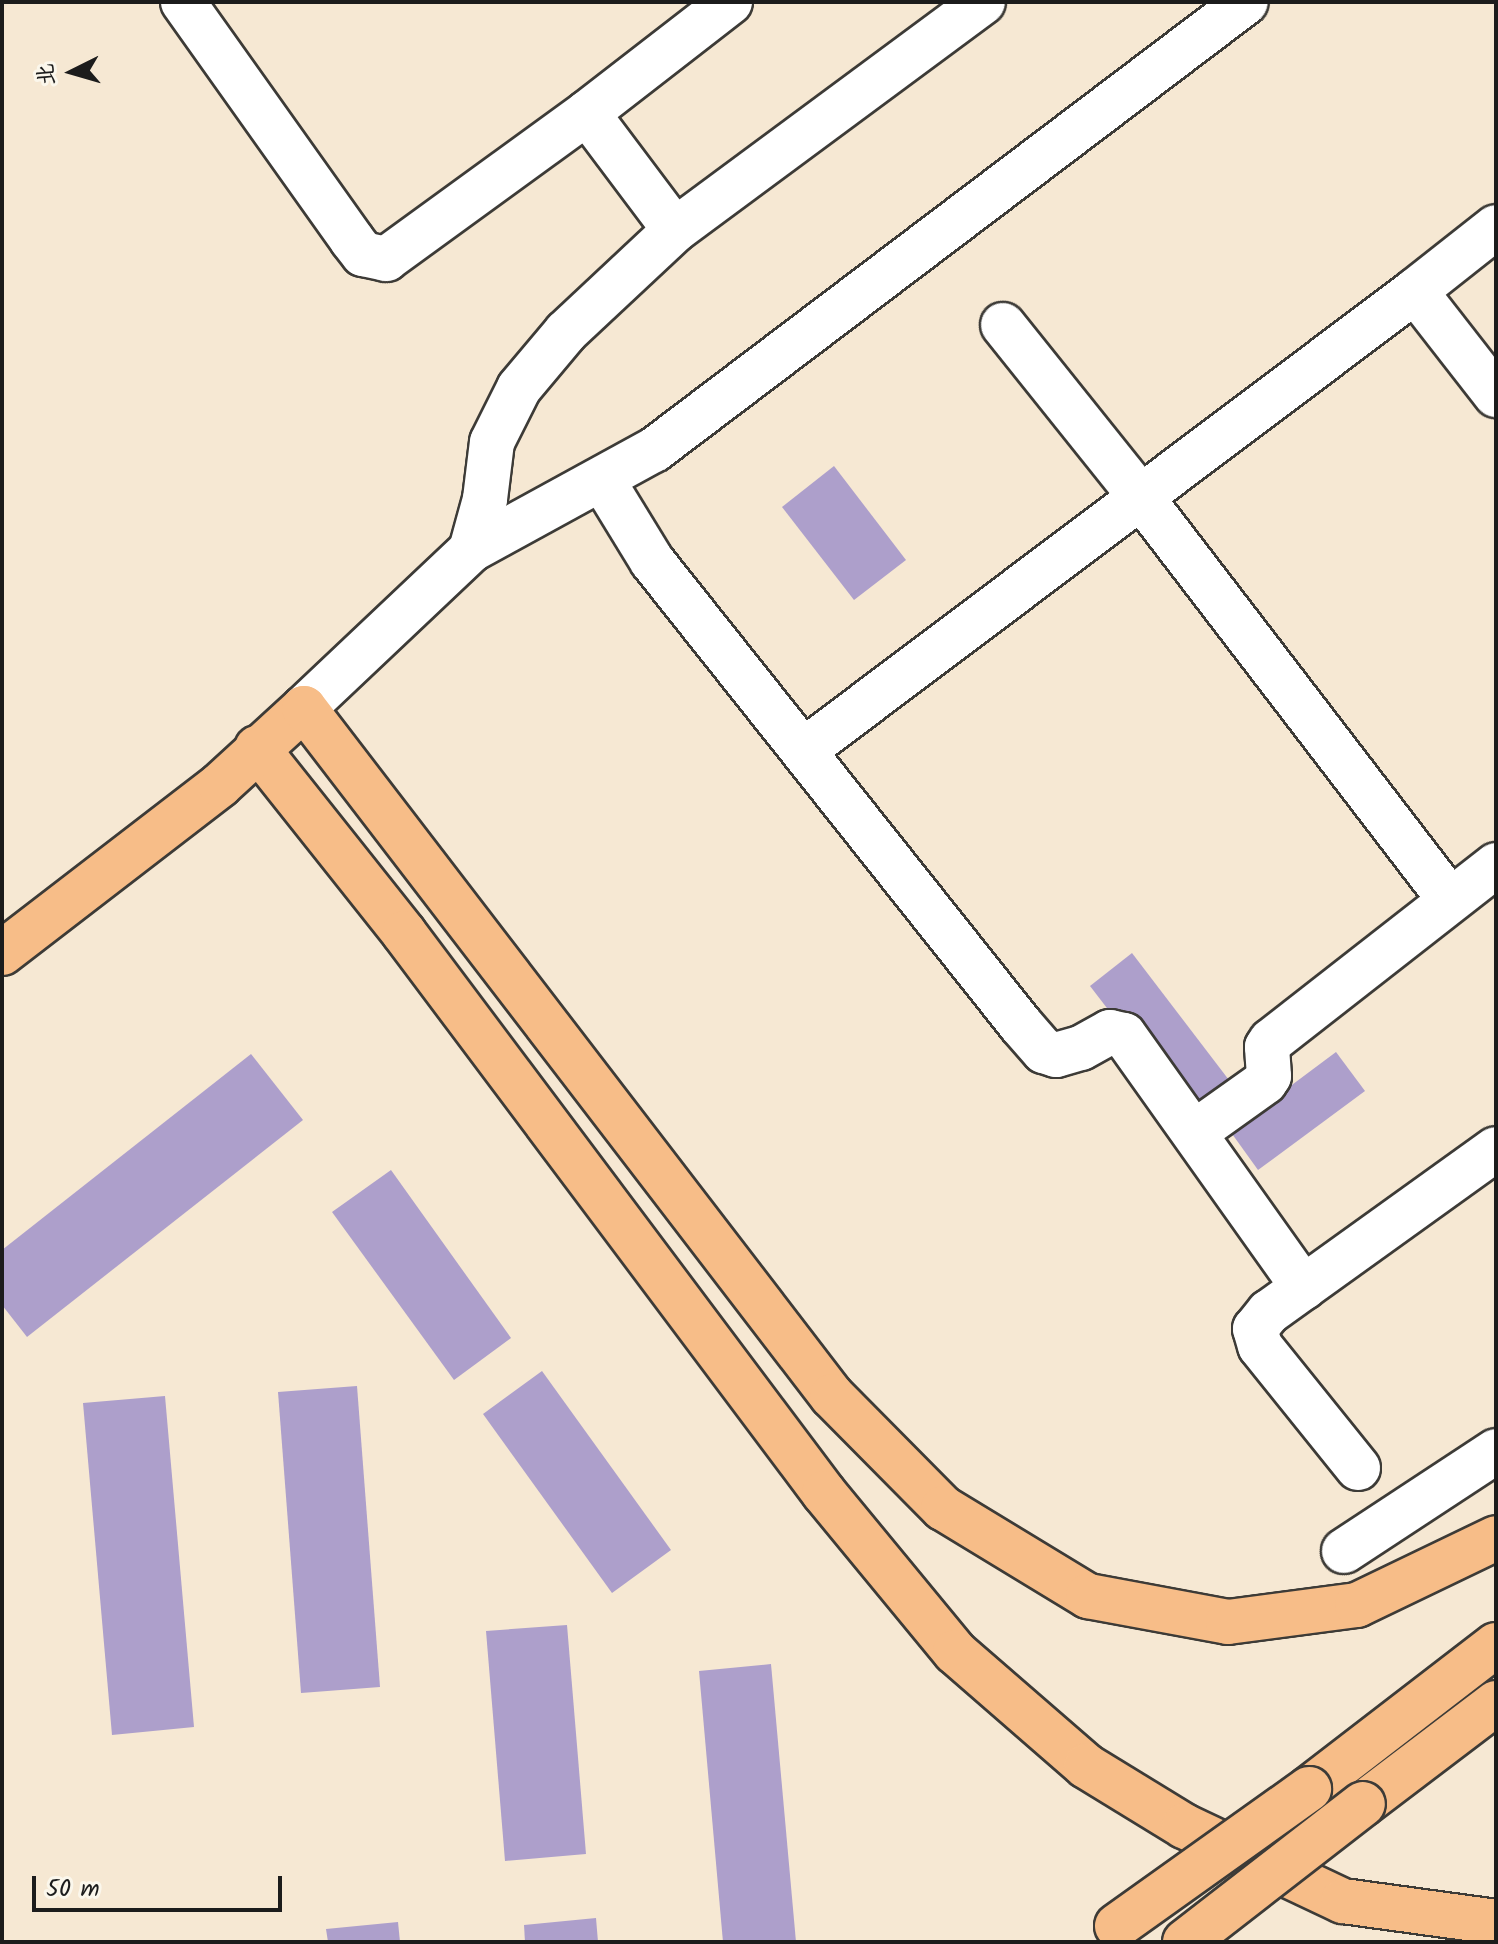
<!DOCTYPE html>
<html>
<head>
<meta charset="utf-8">
<style>
	body { margin:0 }
	#map { position:relative; width:1498px; height:1944px; overflow:hidden; background:#f6e8d3; font-family:Kalam,"LXGW WenKai TC",sans-serif }
	div>[style] { position:absolute }
	[style*='--x'] { left:calc(var(--x)*1px); top:calc(var(--y)*1px); width:calc(var(--w)*1px); rotate:calc(var(--a)*1deg) }
	.building>* { inset:0; background:#ad9fcb }
	.roads { filter:drop-shadow(2px 0 #3d3b37) drop-shadow(-2px 0 #3d3b37) drop-shadow(0 2px #3d3b37) drop-shadow(0 -2px #3d3b37) }
	.minor>* { height:44px; margin:-22px; padding:0 22px; transform-origin:22px; border-radius:22px; background:#fff }
	.major>* { height:44px; margin:-22px; padding:0 22px; transform-origin:22px; border-radius:22px; background:#f7bd88 }
	.bridges { filter:drop-shadow(2px 0 #3d3b37) drop-shadow(-2px 0 #3d3b37) drop-shadow(0 2px #3d3b37) drop-shadow(0 -2px #3d3b37) }
	.major-bridge>* { height:44px; margin:-22px; padding:0 22px; transform-origin:22px; border-radius:22px; background:#f7bd88 }
	span { translate:-50% -50%; white-space:nowrap; text-align:center; line-height:1.15; -webkit-text-stroke:6px #fbf7ec; paint-order:stroke }
	.frame { position:absolute; inset:0; border:4px solid #1c1c1c; pointer-events:none }
	.north { position:absolute; left:32px; top:32px; width:80px; height:80px; -webkit-text-stroke:6px #fbf7ec; paint-order:stroke; rotate:265deg; font-size:22px; font-weight:700; line-height:32px; text-align:center; color:#1c1c1c }
	.north::after { content:''; display:block; margin:auto; width:28px; height:36px; background:#1c1c1c; clip-path:polygon(50% 0,100% 100%,50% 72%,0 100%) }
	.scale { position:absolute; left:32px; top:1876px; width:250px; height:36px; box-sizing:border-box; border:4px solid #1c1c1c; border-top:0; padding-left:10px; font-size:24px; line-height:28px; white-space:nowrap; color:#1c1c1c; -webkit-text-stroke:6px #fbf7ec; paint-order:stroke }
</style>
</head>
<body>
<div id="map">
	<div class="building">
		<div style="clip-path:polygon(834px 466px,906px 560px,854px 600px,782px 507px)"></div>
		<div style="clip-path:polygon(1132px 953px,1232px 1084px,1190px 1116px,1090px 986px)"></div>
		<div style="clip-path:polygon(1336px 1052px,1365px 1091px,1258px 1170px,1230px 1131px)"></div>
		<div style="clip-path:polygon(251px 1054px,303px 1120px,27px 1337px,2px 1305px,2px 1250px)"></div>
		<div style="clip-path:polygon(391px 1170px,511px 1338px,454px 1380px,332px 1212px)"></div>
		<div style="clip-path:polygon(542px 1371px,671px 1550px,612px 1593px,483px 1414px)"></div>
		<div style="clip-path:polygon(357px 1386px,380px 1687px,301px 1693px,278px 1392px)"></div>
		<div style="clip-path:polygon(165px 1396px,194px 1727px,112px 1735px,83px 1403px)"></div>
		<div style="clip-path:polygon(567px 1625px,586px 1854px,505px 1861px,486px 1631px)"></div>
		<div style="clip-path:polygon(771px 1664px,796px 1942px,723px 1942px,699px 1671px)"></div>
		<div style="clip-path:polygon(596px 1918px,598px 1942px,525px 1942px,524px 1925px)"></div>
		<div style="clip-path:polygon(398px 1922px,400px 1942px,328px 1942px,326px 1929px)"></div>
	</div>
	<div class="roads">
		<div class="minor">
			<div style="--x:183;--y:2;--w:292;--a:54.6"></div>
			<div style="--x:352;--y:240;--w:18;--a:52"></div>
			<div style="--x:363;--y:254;--w:24;--a:12"></div>
			<div style="--x:386;--y:259;--w:248;--a:-36"></div>
			<div style="--x:587;--y:113;--w:181;--a:-37.8"></div>
			<div style="--x:587;--y:113;--w:146;--a:53.1"></div>
			<div style="--x:1415;--y:291;--w:132;--a:52.1"></div>
			<div style="--x:1003;--y:325;--w:221;--a:51.3"></div>
			<div style="--x:1141;--y:497;--w:508;--a:52.52"></div>
			<div style="--x:603;--y:481;--w:94;--a:58.5"></div>
			<div style="--x:652;--y:561;--w:593;--a:51.51"></div>
			<div style="--x:1021;--y:1025;--w:35;--a:49"></div>
			<div style="--x:1044;--y:1051;--w:13;--a:18"></div>
			<div style="--x:1056;--y:1055;--w:26;--a:-16"></div>
			<div style="--x:1081;--y:1048;--w:33;--a:-29"></div>
			<div style="--x:1110;--y:1032;--w:14;--a:12"></div>
			<div style="--x:1124;--y:1035;--w:310;--a:54.6"></div>
			<div style="--x:471;--y:550;--w:209;--a:-28.7"></div>
			<div style="--x:654;--y:450;--w:742;--a:-37.12"></div>
			<div style="--x:304;--y:708;--w:230;--a:-43.4"></div>
			<div style="--x:471;--y:550;--w:53;--a:-74.6"></div>
			<div style="--x:485;--y:499;--w:57;--a:-83"></div>
			<div style="--x:492;--y:442;--w:60;--a:-63.4"></div>
			<div style="--x:519;--y:388;--w:73;--a:-50"></div>
			<div style="--x:566;--y:332;--w:149;--a:-43.1"></div>
			<div style="--x:675;--y:230;--w:383;--a:-36.5"></div>
			<div style="--x:803;--y:751;--w:766;--a:-36.93"></div>
			<div style="--x:1415;--y:291;--w:103;--a:-38.3"></div>
			<div style="--x:1195;--y:1132;--w:86;--a:-35.5"></div>
			<div style="--x:1265;--y:1082;--w:7;--a:-56"></div>
			<div style="--x:1269;--y:1076;--w:29;--a:-94"></div>
			<div style="--x:1267;--y:1047;--w:7;--a:-56"></div>
			<div style="--x:1271;--y:1041;--w:286;--a:-38"></div>
			<div style="--x:1358;--y:1468;--w:156;--a:-128.8"></div>
			<div style="--x:1260;--y:1346;--w:18;--a:-106"></div>
			<div style="--x:1255;--y:1329;--w:22;--a:-51"></div>
			<div style="--x:1269;--y:1312;--w:279;--a:-35.7"></div>
			<div style="--x:1344;--y:1551;--w:182;--a:-33.3"></div>
		</div>
		<div class="major">
			<div style="--x:257;--y:748;--w:236;--a:51.5"></div>
			<div style="--x:404;--y:933;--w:700;--a:53.13"></div>
			<div style="--x:824;--y:1493;--w:206;--a:50.5"></div>
			<div style="--x:955;--y:1652;--w:174;--a:41"></div>
			<div style="--x:1086;--y:1766;--w:115;--a:31.5"></div>
			<div style="--x:1184;--y:1826;--w:176;--a:25.3"></div>
			<div style="--x:1343;--y:1901;--w:154;--a:7.8"></div>
			<div style="--x:2;--y:953;--w:275;--a:-37.6"></div>
			<div style="--x:220;--y:785;--w:114;--a:-42.5"></div>
			<div style="--x:304;--y:708;--w:867;--a:52.5"></div>
			<div style="--x:832;--y:1396;--w:158;--a:45.3"></div>
			<div style="--x:943;--y:1508;--w:170;--a:31.3"></div>
			<div style="--x:1088;--y:1596;--w:142;--a:10.5"></div>
			<div style="--x:1228;--y:1622;--w:130;--a:-7.5"></div>
			<div style="--x:1357;--y:1605;--w:154;--a:-25.7"></div>
			<div style="--x:1309;--y:1789;--w:236;--a:-37.6"></div>
			<div style="--x:1363;--y:1804;--w:167;--a:-37.2"></div>
		</div>
	</div>
	<div class="bridges">
		<div class="major-bridge">
			<div style="--x:1117;--y:1926;--w:236;--a:-35.5"></div>
			<div style="--x:1185;--y:1942;--w:225;--a:-37.8"></div>
		</div>
	</div>
	<div class="frame"></div>
	<div class="north">北</div>
	<div class="scale">50 m</div>
</div>
</body>
</html>
